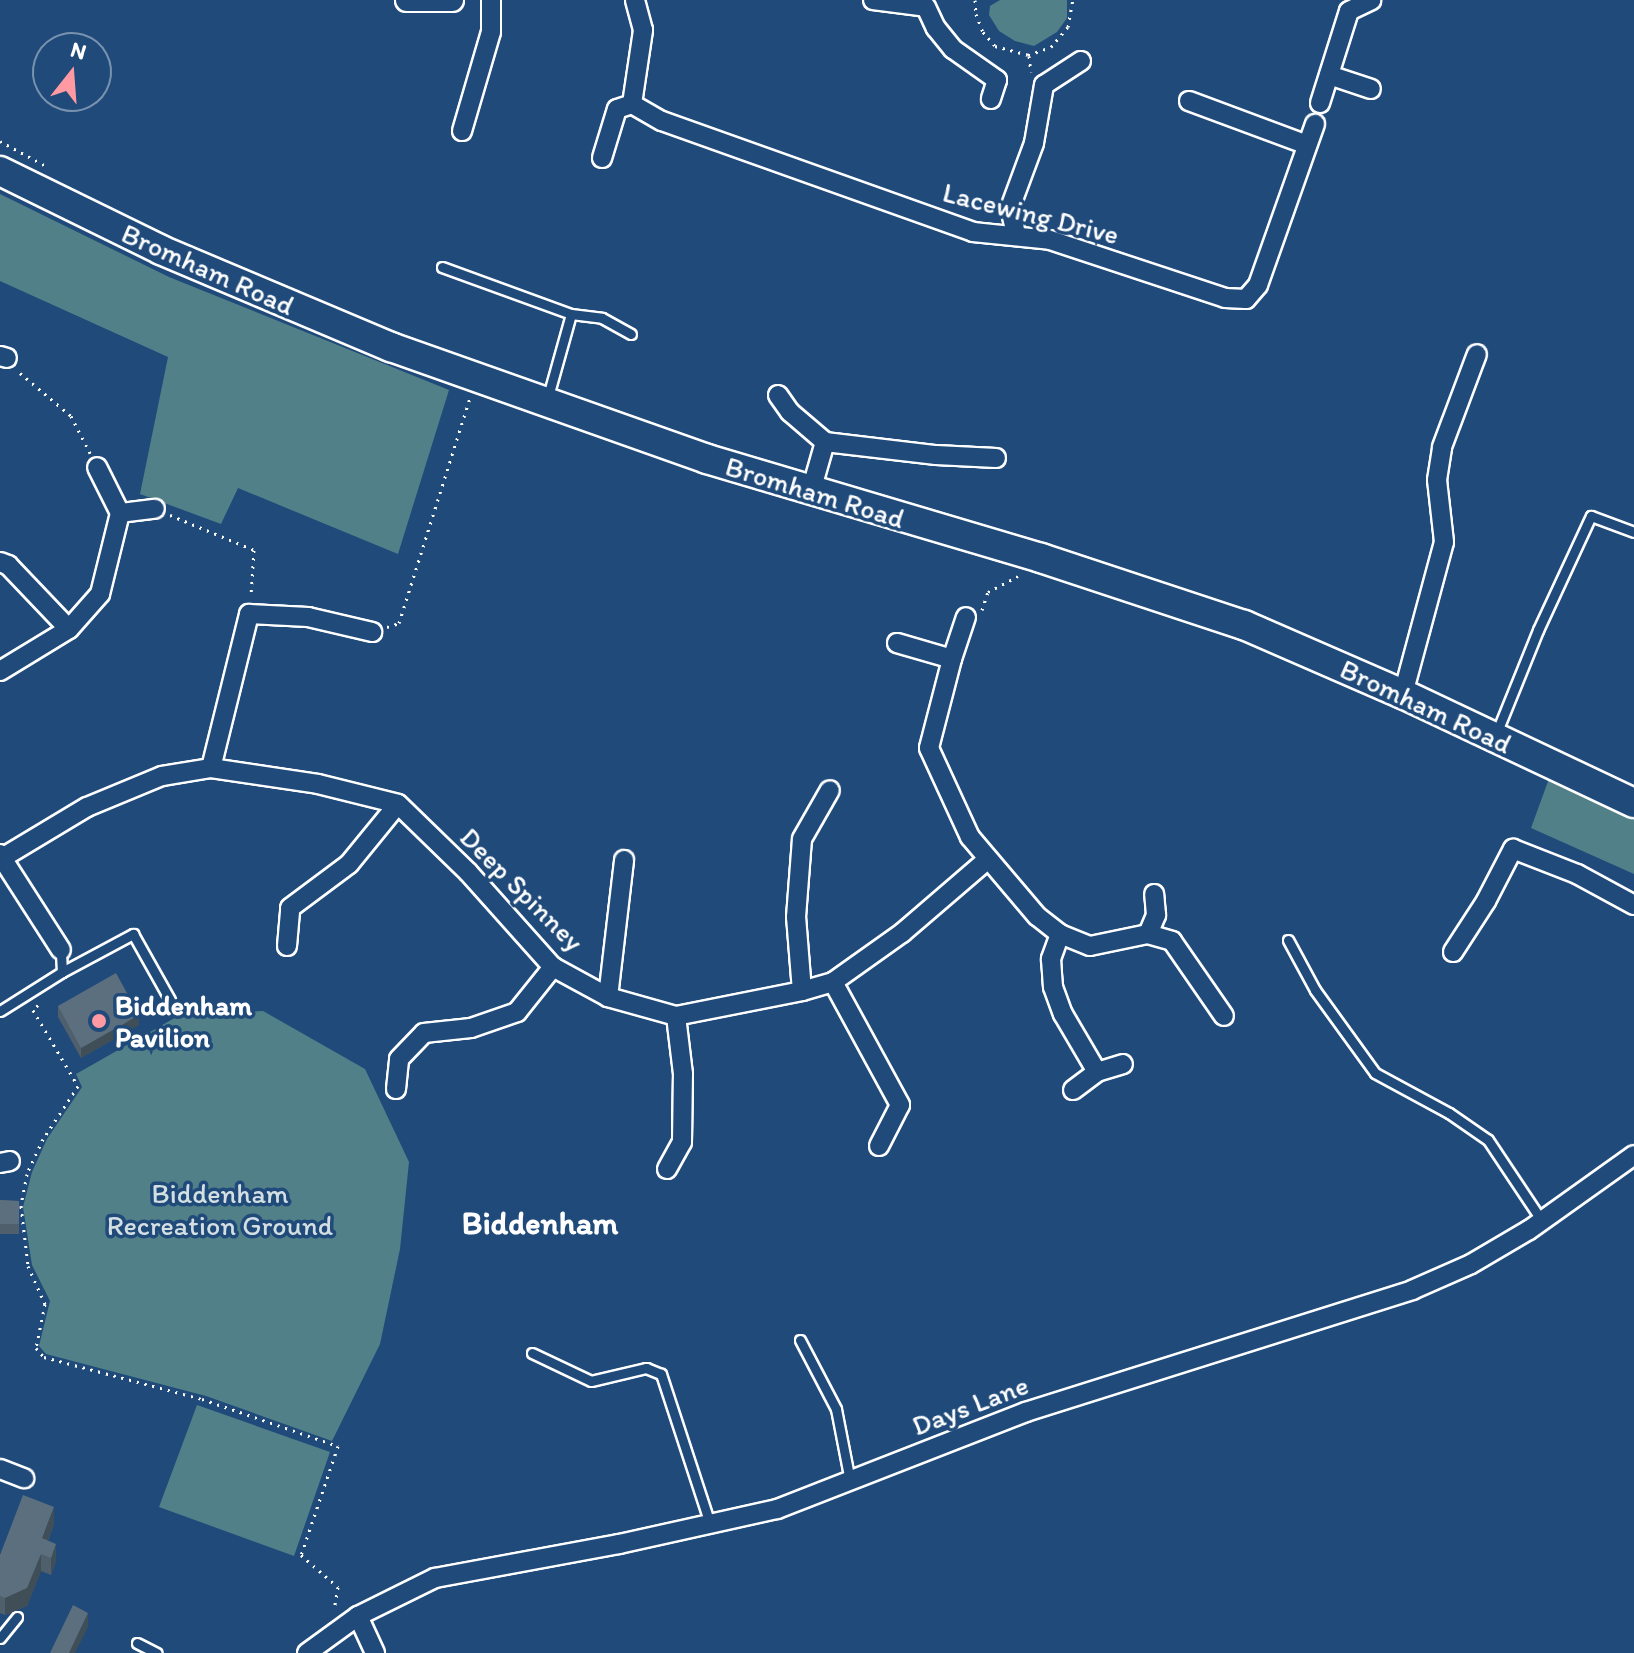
<!DOCTYPE html>
<html>
<head>
<meta charset="utf-8">
<style>
	body { margin:0 }
	#map { position:relative; width:1634px; height:1653px; overflow:hidden; background:#1f4a7a; font-family:Itim,sans-serif }
	div>[style] { position:absolute }
	[style*='--x'] { left:calc(var(--x)*1px); top:calc(var(--y)*1px); width:calc(var(--w)*1px); rotate:calc(var(--a)*1deg) }
	.green>* { inset:0; background:#528089 }
	.path>* { height:3px; margin-top:-1.5px; transform-origin:0; background:repeating-linear-gradient(90deg,#fff 0 2px,transparent 0 8px) }
	.roads { filter:drop-shadow(2px 0 #fff) drop-shadow(-2px 0 #fff) drop-shadow(0 2px #fff) drop-shadow(0 -2px #fff) }
	.service>* { height:9px; margin:-4.5px; padding:0 4.5px; transform-origin:4.5px; border-radius:4.5px; background:#1f4a7a }
	.minor>* { height:18px; margin:-9px; padding:0 9px; transform-origin:9px; border-radius:9px; background:#1f4a7a }
	.tertiary>* { height:22px; margin:-11px; padding:0 11px; transform-origin:11px; border-radius:11px; background:#1f4a7a }
	.primary>* { height:28px; margin:-14px; padding:0 14px; transform-origin:14px; border-radius:14px; background:#1f4a7a }
	.wall>* { inset:0; background:#4f5f6c }
	.shaded-wall>* { inset:0; background:#404e58 }
	.building>* { inset:0; background:#5c6f7e }
	.dots>* { width:22px; height:22px; translate:-50% -50%; box-sizing:border-box; border:4px solid #1f4a7a; border-radius:50% }
	span { translate:-50% -50%; white-space:nowrap; text-align:center; line-height:1.15; -webkit-text-stroke:7px #1f4a7a; paint-order:stroke }
	.street-label { font-size:28px; color:#fff }
	.poi-label { font-size:28px; color:#fff; font-weight:700 }
	.left { translate:0 -50%; text-align:left }
	.park-label { font-size:28px; color:#d4dfe2 }
	.quarter-label { font-size:32px; color:#fff; font-weight:700 }
	.north { position:absolute; left:32px; top:32px; width:80px; height:80px; box-sizing:border-box; background:#1f4a7a; border:2px solid #7992af; border-radius:50%; rotate:17deg; font-size:22px; font-weight:700; line-height:32px; text-align:center; color:#fff }
	.north::after { content:''; display:block; margin:auto; width:28px; height:36px; background:#ff9aa2; clip-path:polygon(50% 0,100% 100%,50% 72%,0 100%) }
</style>
</head>
<body>
<div id="map">
	<div class="green">
		<div style="clip-path:polygon(1000px 0,1067px 0,1067px 18px,1057px 32px,1034px 46px,1015px 41px,999px 31px,989px 15px,990px 6px)"></div>
		<div style="clip-path:polygon(0 194px,169px 277px,449px 390px,398px 554px,238px 488px,221px 524px,140px 494px,168px 357px,0 281px)"></div>
		<div style="clip-path:polygon(1550px 776px,1634px 818px,1634px 874px,1531px 828px)"></div>
		<div style="clip-path:polygon(201px 1003px,220px 1013px,263px 1011px,365px 1069px,409px 1162px,400px 1249px,380px 1344px,332px 1441px,206px 1396px,46px 1354px,39px 1346px,50px 1301px,32px 1265px,23px 1207px,32px 1172px,47px 1139px,82px 1087px,76px 1074px)"></div>
		<div style="clip-path:polygon(197px 1405px,330px 1452px,294px 1556px,159px 1507px)"></div>
	</div>
	<div class="path">
		<div style="--x:975;--y:0;--w:14;--a:86"></div>
		<div style="--x:976;--y:14;--w:19;--a:69"></div>
		<div style="--x:983;--y:32;--w:18;--a:49"></div>
		<div style="--x:995;--y:46;--w:34;--a:15"></div>
		<div style="--x:1028;--y:55;--w:24;--a:-19"></div>
		<div style="--x:1051;--y:47;--w:26;--a:-50"></div>
		<div style="--x:1068;--y:27;--w:27;--a:-80"></div>
		<div style="--x:1029;--y:56;--w:16;--a:83"></div>
		<div style="--x:0;--y:141;--w:52;--a:28.5"></div>
		<div style="--x:20;--y:373;--w:67;--a:40.1"></div>
		<div style="--x:71;--y:416;--w:42;--a:62.8"></div>
		<div style="--x:170;--y:515;--w:91;--a:22.6"></div>
		<div style="--x:254;--y:550;--w:45;--a:93.8"></div>
		<div style="--x:982;--y:610;--w:19;--a:-72"></div>
		<div style="--x:988;--y:592;--w:34;--a:-28"></div>
		<div style="--x:387;--y:627;--w:13;--a:-18"></div>
		<div style="--x:399;--y:623;--w:236;--a:-72.5"></div>
		<div style="--x:38;--y:1005;--w:7;--a:135"></div>
		<div style="--x:33;--y:1010;--w:88;--a:59.4"></div>
		<div style="--x:78;--y:1086;--w:64;--a:123.4"></div>
		<div style="--x:43;--y:1139;--w:38;--a:115"></div>
		<div style="--x:27;--y:1174;--w:33;--a:101"></div>
		<div style="--x:21;--y:1206;--w:60;--a:83.3"></div>
		<div style="--x:28;--y:1266;--w:42;--a:65.9"></div>
		<div style="--x:45;--y:1304;--w:45;--a:101.6"></div>
		<div style="--x:36;--y:1348;--w:12;--a:48"></div>
		<div style="--x:44;--y:1357;--w:163;--a:14.9"></div>
		<div style="--x:202;--y:1399;--w:144;--a:19.1"></div>
		<div style="--x:338;--y:1446;--w:115;--a:108.7"></div>
		<div style="--x:301;--y:1555;--w:49;--a:40.9"></div>
		<div style="--x:338;--y:1587;--w:22;--a:100"></div>
	</div>
	<div class="roads">
		<div class="service">
			<div style="--x:442;--y:267;--w:137;--a:20"></div>
			<div style="--x:571;--y:314;--w:89;--a:105.6"></div>
			<div style="--x:571;--y:314;--w:31;--a:7"></div>
			<div style="--x:602;--y:318;--w:33;--a:29"></div>
			<div style="--x:1496;--y:734;--w:112;--a:-68"></div>
			<div style="--x:1538;--y:630;--w:126;--a:-65.1"></div>
			<div style="--x:1591;--y:516;--w:46;--a:20.4"></div>
			<div style="--x:1288;--y:940;--w:57;--a:61.6"></div>
			<div style="--x:1315;--y:990;--w:102;--a:54.1"></div>
			<div style="--x:1375;--y:1073;--w:84;--a:28.4"></div>
			<div style="--x:1449;--y:1113;--w:47;--a:34.7"></div>
			<div style="--x:1488;--y:1140;--w:97;--a:56.3"></div>
			<div style="--x:62;--y:972;--w:81;--a:-28.2"></div>
			<div style="--x:133;--y:934;--w:76;--a:60.7"></div>
			<div style="--x:0;--y:1011;--w:73;--a:-32.2"></div>
			<div style="--x:62;--y:972;--w:22;--a:-93"></div>
			<div style="--x:800;--y:1340;--w:78;--a:62.4"></div>
			<div style="--x:836;--y:1409;--w:73;--a:79"></div>
			<div style="--x:532;--y:1353;--w:65;--a:25.4"></div>
			<div style="--x:591;--y:1381;--w:57;--a:-13.3"></div>
			<div style="--x:646;--y:1368;--w:16;--a:22"></div>
			<div style="--x:661;--y:1374;--w:158;--a:71.9"></div>
			<div style="--x:0;--y:1638;--w:27;--a:-51"></div>
			<div style="--x:137;--y:1643;--w:22;--a:27"></div>
		</div>
		<div class="minor">
			<div style="--x:873;--y:0;--w:53;--a:7.5"></div>
			<div style="--x:926;--y:7;--w:23;--a:65"></div>
			<div style="--x:936;--y:28;--w:27;--a:51"></div>
			<div style="--x:953;--y:49;--w:54;--a:35.2"></div>
			<div style="--x:997;--y:80;--w:20;--a:108"></div>
			<div style="--x:1329;--y:75;--w:44;--a:18.4"></div>
			<div style="--x:1189;--y:101;--w:126;--a:20.4"></div>
			<div style="--x:1320;--y:103;--w:96;--a:-72.5"></div>
			<div style="--x:1349;--y:11;--w:25;--a:-26"></div>
			<div style="--x:632;--y:104;--w:34;--a:30"></div>
			<div style="--x:662;--y:121;--w:330;--a:19.6"></div>
			<div style="--x:973;--y:232;--w:77;--a:5.9"></div>
			<div style="--x:1050;--y:240;--w:184;--a:18.3"></div>
			<div style="--x:1225;--y:298;--w:21;--a:3"></div>
			<div style="--x:1246;--y:299;--w:18;--a:-49"></div>
			<div style="--x:1258;--y:285;--w:171;--a:-70.5"></div>
			<div style="--x:632;--y:104;--w:75;--a:-81.5"></div>
			<div style="--x:643;--y:30;--w:31;--a:-105"></div>
			<div style="--x:462;--y:131;--w:103;--a:-73.7"></div>
			<div style="--x:491;--y:32;--w:32;--a:-90"></div>
			<div style="--x:602;--y:158;--w:51;--a:-73"></div>
			<div style="--x:617;--y:109;--w:16;--a:-18"></div>
			<div style="--x:1016;--y:234;--w:27;--a:-103"></div>
			<div style="--x:1010;--y:208;--w:69;--a:-69.7"></div>
			<div style="--x:1034;--y:143;--w:59;--a:-80.2"></div>
			<div style="--x:1044;--y:85;--w:44;--a:-33"></div>
			<div style="--x:0;--y:356;--w:7;--a:16"></div>
			<div style="--x:778;--y:395;--w:21;--a:55"></div>
			<div style="--x:790;--y:412;--w:46;--a:40.6"></div>
			<div style="--x:811;--y:491;--w:51;--a:-74.1"></div>
			<div style="--x:825;--y:442;--w:112;--a:6.7"></div>
			<div style="--x:936;--y:455;--w:60;--a:2.9"></div>
			<div style="--x:120;--y:513;--w:35;--a:-7"></div>
			<div style="--x:0;--y:562;--w:9;--a:21"></div>
			<div style="--x:8;--y:565;--w:88;--a:46.4"></div>
			<div style="--x:897;--y:643;--w:57;--a:16.2"></div>
			<div style="--x:952;--y:659;--w:92;--a:104.5"></div>
			<div style="--x:929;--y:748;--w:98;--a:65.3"></div>
			<div style="--x:970;--y:837;--w:104;--a:49.7"></div>
			<div style="--x:1037;--y:916;--w:29;--a:38"></div>
			<div style="--x:1060;--y:934;--w:32;--a:22"></div>
			<div style="--x:1090;--y:946;--w:59;--a:-11.7"></div>
			<div style="--x:1148;--y:934;--w:25;--a:16"></div>
			<div style="--x:1172;--y:941;--w:91;--a:55.3"></div>
			<div style="--x:952;--y:659;--w:44;--a:-71.6"></div>
			<div style="--x:0;--y:671;--w:81;--a:-31.3"></div>
			<div style="--x:69;--y:629;--w:47;--a:-48.5"></div>
			<div style="--x:100;--y:594;--w:83;--a:-76.1"></div>
			<div style="--x:120;--y:513;--w:51;--a:-116.6"></div>
			<div style="--x:1403;--y:694;--w:157;--a:-74.9"></div>
			<div style="--x:1444;--y:542;--w:62;--a:-96.4"></div>
			<div style="--x:1437;--y:480;--w:33;--a:-81"></div>
			<div style="--x:1442;--y:447;--w:99;--a:-69.4"></div>
			<div style="--x:211;--y:768;--w:159;--a:-76.1"></div>
			<div style="--x:249;--y:614;--w:59;--a:2.9"></div>
			<div style="--x:308;--y:617;--w:66;--a:13.2"></div>
			<div style="--x:0;--y:854;--w:4;--a:63"></div>
			<div style="--x:2;--y:858;--w:99;--a:-31"></div>
			<div style="--x:87;--y:807;--w:81;--a:-22.5"></div>
			<div style="--x:162;--y:776;--w:50;--a:-9.3"></div>
			<div style="--x:211;--y:768;--w:108;--a:8.5"></div>
			<div style="--x:318;--y:784;--w:82;--a:14"></div>
			<div style="--x:398;--y:804;--w:98;--a:44.2"></div>
			<div style="--x:468;--y:872;--w:127;--a:48.2"></div>
			<div style="--x:553;--y:967;--w:63;--a:28.6"></div>
			<div style="--x:608;--y:997;--w:71;--a:15.6"></div>
			<div style="--x:676;--y:1016;--w:128;--a:-11.2"></div>
			<div style="--x:802;--y:991;--w:32;--a:-16"></div>
			<div style="--x:833;--y:982;--w:85;--a:-35.4"></div>
			<div style="--x:902;--y:933;--w:113;--a:-40.7"></div>
			<div style="--x:2;--y:858;--w:109;--a:57.3"></div>
			<div style="--x:1060;--y:934;--w:27;--a:110"></div>
			<div style="--x:1051;--y:959;--w:28;--a:86"></div>
			<div style="--x:1053;--y:987;--w:29;--a:70"></div>
			<div style="--x:1063;--y:1014;--w:67;--a:59.6"></div>
			<div style="--x:1097;--y:1072;--w:30;--a:143"></div>
			<div style="--x:1148;--y:934;--w:21;--a:-67"></div>
			<div style="--x:1156;--y:915;--w:21;--a:-95"></div>
			<div style="--x:287;--y:946;--w:38;--a:-85"></div>
			<div style="--x:290;--y:908;--w:74;--a:-36.7"></div>
			<div style="--x:349;--y:864;--w:77;--a:-50.8"></div>
			<div style="--x:1453;--y:952;--w:61;--a:-57.1"></div>
			<div style="--x:1486;--y:901;--w:59;--a:-62.6"></div>
			<div style="--x:1513;--y:849;--w:69;--a:21.3"></div>
			<div style="--x:1577;--y:874;--w:65;--a:28.5"></div>
			<div style="--x:833;--y:982;--w:140;--a:61.4"></div>
			<div style="--x:900;--y:1105;--w:46;--a:117.1"></div>
			<div style="--x:802;--y:991;--w:74;--a:-94.6"></div>
			<div style="--x:796;--y:917;--w:78;--a:-85.6"></div>
			<div style="--x:802;--y:839;--w:56;--a:-60.3"></div>
			<div style="--x:608;--y:997;--w:138;--a:-83.3"></div>
			<div style="--x:1097;--y:1072;--w:27;--a:-17"></div>
			<div style="--x:396;--y:1089;--w:30;--a:-84"></div>
			<div style="--x:399;--y:1059;--w:36;--a:-46"></div>
			<div style="--x:424;--y:1033;--w:47;--a:-6.1"></div>
			<div style="--x:471;--y:1028;--w:49;--a:-19.2"></div>
			<div style="--x:517;--y:1012;--w:58;--a:-51.3"></div>
			<div style="--x:0;--y:1163;--w:10;--a:-11"></div>
			<div style="--x:667;--y:1169;--w:31;--a:-61"></div>
			<div style="--x:682;--y:1142;--w:68;--a:-89.2"></div>
			<div style="--x:683;--y:1074;--w:58;--a:-96.9"></div>
			<div style="--x:0;--y:1469;--w:26;--a:21"></div>
			<div style="--x:358;--y:1616;--w:41;--a:65.3"></div>
			<div style="--x:307;--y:1653;--w:63;--a:-36"></div>
			<div style="--x:358;--y:1616;--w:86;--a:-26.3"></div>
			<div style="--x:435;--y:1578;--w:187;--a:-10.5"></div>
			<div style="--x:619;--y:1544;--w:162;--a:-12.5"></div>
			<div style="--x:777;--y:1509;--w:267;--a:-21.3"></div>
			<div style="--x:1026;--y:1412;--w:405;--a:-17.5"></div>
			<div style="--x:1412;--y:1290;--w:64;--a:-23.8"></div>
			<div style="--x:1471;--y:1264;--w:67;--a:-30.4"></div>
			<div style="--x:1529;--y:1230;--w:129;--a:-35.5"></div>
		</div>
		<div class="tertiary">
			<div style="--x:407;--y:0;--w:45;--a:0"></div>
		</div>
		<div class="primary">
			<div style="--x:0;--y:171;--w:179;--a:26.1"></div>
			<div style="--x:161;--y:250;--w:250;--a:22.9"></div>
			<div style="--x:391;--y:347;--w:335;--a:19.5"></div>
			<div style="--x:707;--y:459;--w:348;--a:16.5"></div>
			<div style="--x:1041;--y:558;--w:214;--a:18.3"></div>
			<div style="--x:1244;--y:625;--w:173;--a:23.5"></div>
			<div style="--x:1403;--y:694;--w:255;--a:25.3"></div>
		</div>
	</div>
	<div class="wall">
		<div style="clip-path:polygon(58px 1006px,139px 1025px,81px 1058px,58px 1017px)"></div>
		<div style="clip-path:polygon(0 1200px,19px 1201px,19px 1234px,0 1234px)"></div>
		<div style="clip-path:polygon(54px 1524px,48px 1541px,56px 1561px,51px 1575px,41px 1571px,27px 1606px,5px 1615px,0 1613px,0 1555px)"></div>
	</div>
	<div class="shaded-wall">
		<div style="clip-path:polygon(139px 1015px,139px 1025px,81px 1058px,81px 1048px)"></div>
		<div style="clip-path:polygon(54px 1507px,54px 1524px,42px 1555px,42px 1538px)"></div>
		<div style="clip-path:polygon(56px 1544px,56px 1561px,51px 1575px,51px 1558px)"></div>
		<div style="clip-path:polygon(41px 1554px,41px 1571px,27px 1606px,5px 1615px,5px 1598px)"></div>
		<div style="clip-path:polygon(88px 1613px,88px 1627px,75px 1653px,69px 1653px)"></div>
	</div>
	<div class="building">
		<div style="clip-path:polygon(116px 973px,139px 1015px,81px 1048px,58px 1006px)"></div>
		<div style="clip-path:polygon(0 1200px,19px 1201px,19px 1224px,0 1224px)"></div>
		<div style="clip-path:polygon(23px 1495px,54px 1507px,42px 1538px,56px 1544px,51px 1558px,41px 1554px,27px 1588px,5px 1598px,0 1596px,0 1555px)"></div>
		<div style="clip-path:polygon(73px 1605px,88px 1613px,69px 1653px,50px 1653px)"></div>
	</div>
	<div class="dots">
		<div style="left:99px;top:1021px;background:#ff9aa2"></div>
	</div>
	<div class="street-label">
		<span style="left:1031px;top:213px;rotate:14deg">Lacewing Drive</span>
		<span style="left:208px;top:269px;rotate:24deg">Bromham Road</span>
		<span style="left:815px;top:492px;rotate:17deg">Bromham Road</span>
		<span style="left:1426px;top:706px;rotate:25deg">Bromham Road</span>
		<span style="left:522px;top:889px;rotate:45deg">Deep Spinney</span>
		<span style="left:970px;top:1405px;rotate:-21deg">Days Lane</span>
	</div>
	<div class="poi-label">
		<span class="left" style="left:115px;top:1021px">Biddenham<br>Pavilion</span>
	</div>
	<div class="park-label">
		<span style="left:220px;top:1209px">Biddenham<br>Recreation Ground</span>
	</div>
	<div class="quarter-label">
		<span style="left:540px;top:1223px">Biddenham</span>
	</div>
	<div class="north">N</div>
</div>
</body>
</html>
